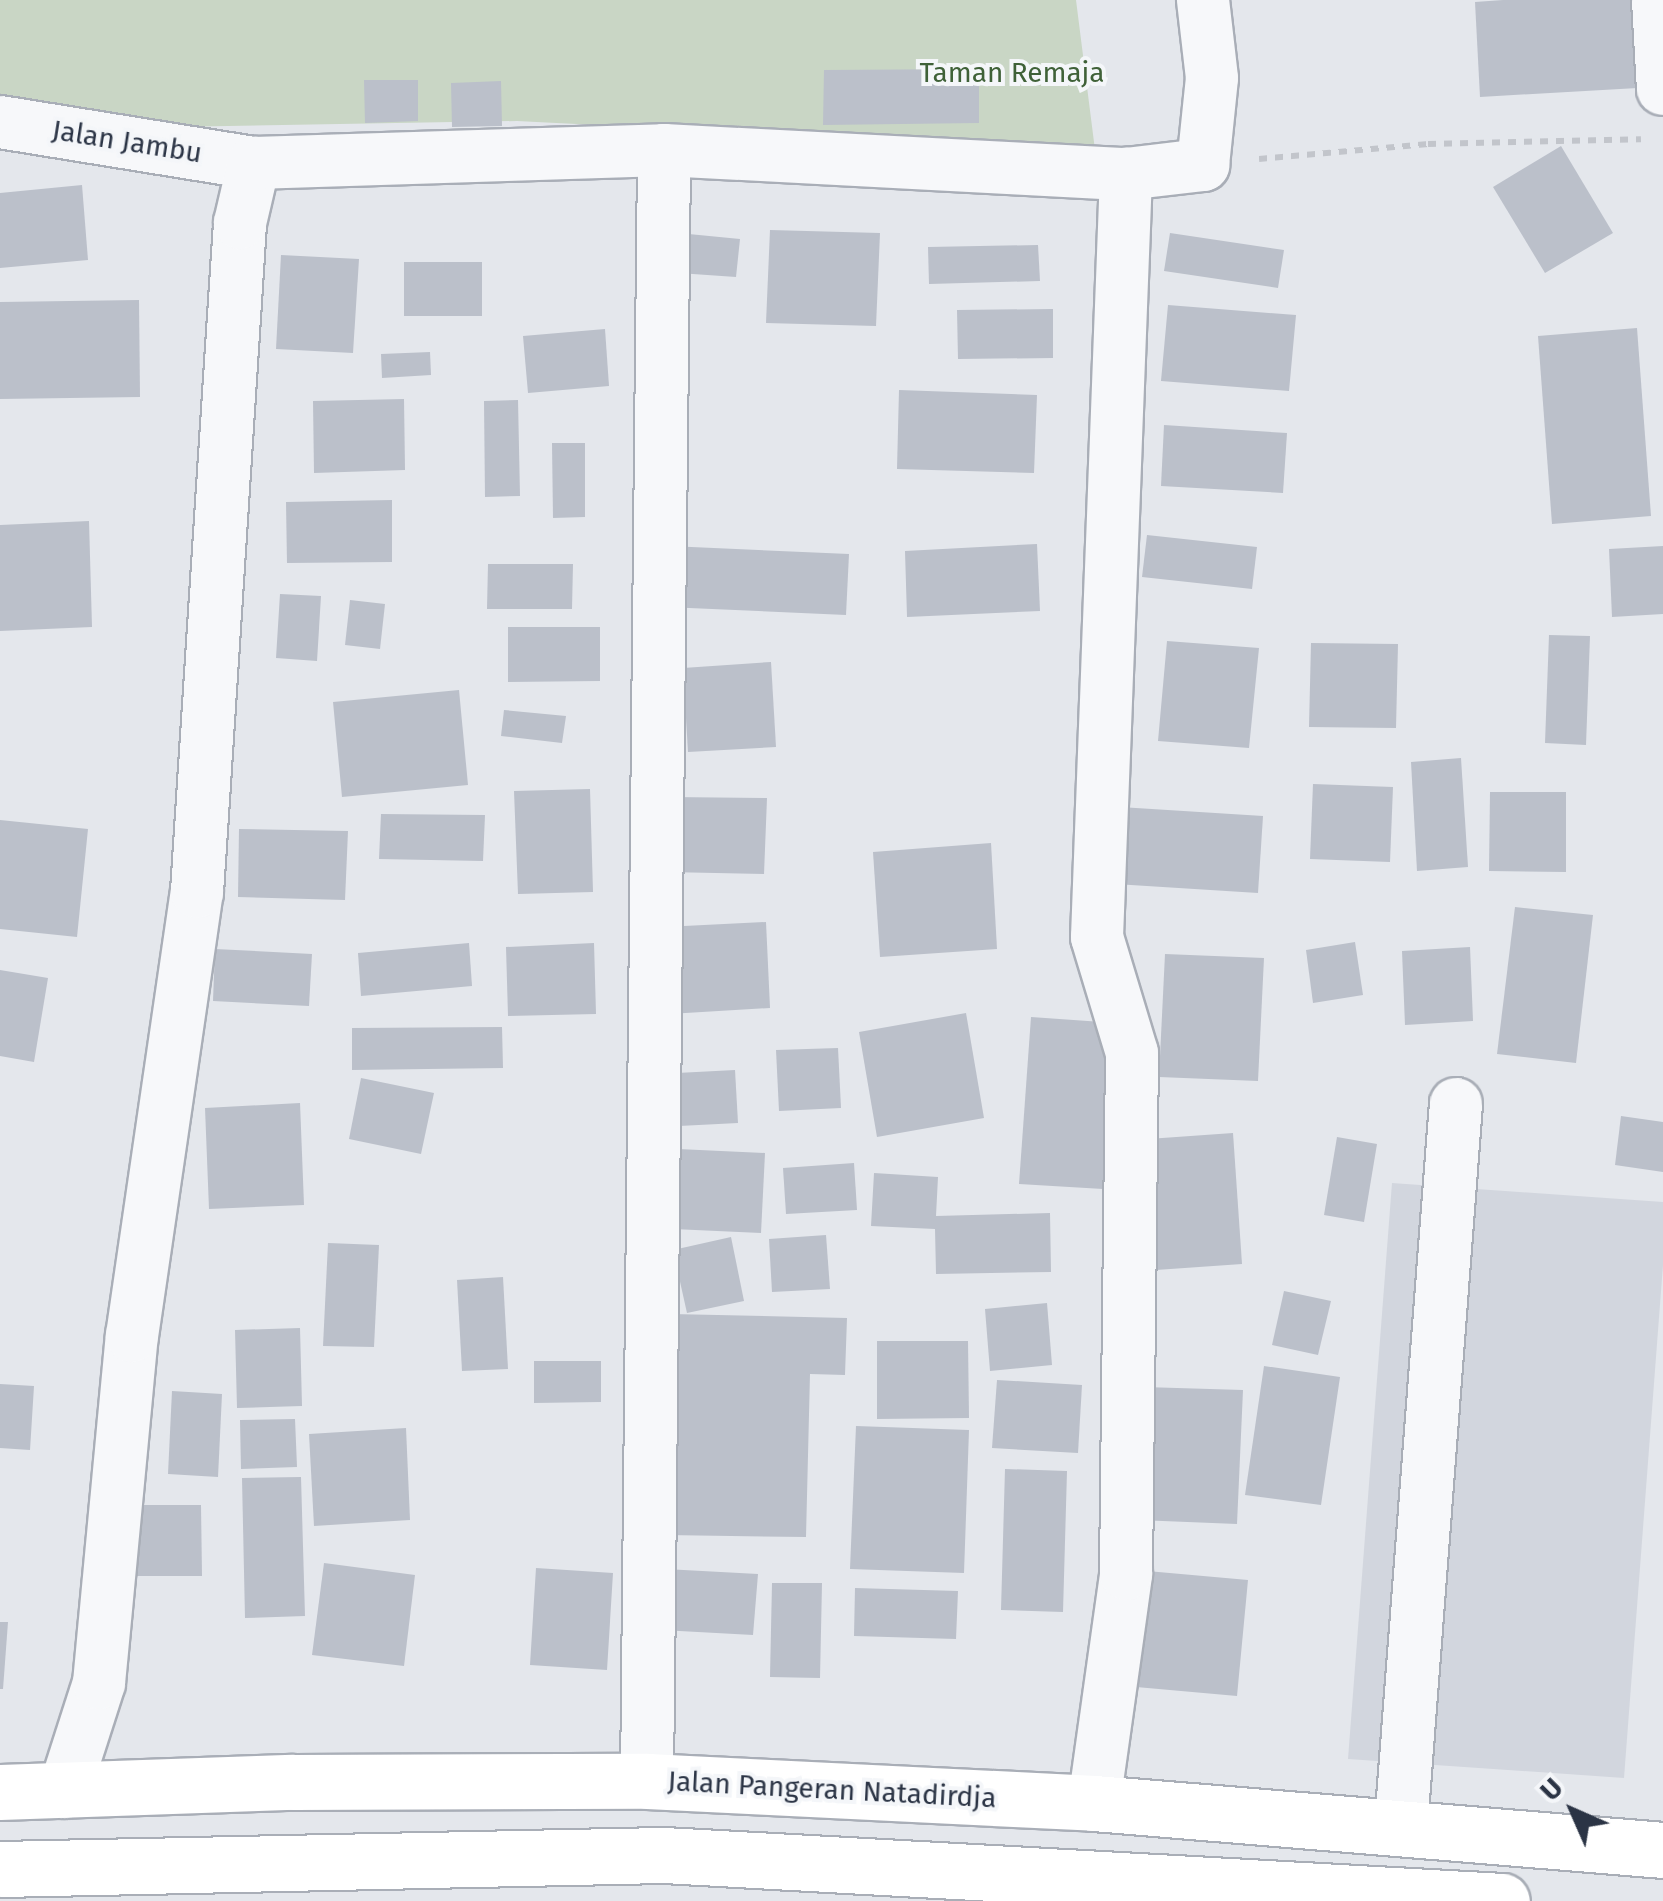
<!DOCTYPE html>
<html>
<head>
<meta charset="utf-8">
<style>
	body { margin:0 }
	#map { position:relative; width:1663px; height:1901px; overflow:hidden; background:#e4e7ec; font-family:"Fira Sans",sans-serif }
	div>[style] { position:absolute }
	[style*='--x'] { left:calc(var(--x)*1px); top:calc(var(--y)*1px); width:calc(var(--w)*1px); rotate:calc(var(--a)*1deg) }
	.built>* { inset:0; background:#d2d6de }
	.green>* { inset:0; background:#c9d6c5 }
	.building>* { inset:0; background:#bbc0ca }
	.path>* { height:6px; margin-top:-3px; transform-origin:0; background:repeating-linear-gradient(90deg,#c2c5cb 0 8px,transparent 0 16px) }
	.roads { filter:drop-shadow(2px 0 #a9aeb7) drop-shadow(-2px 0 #a9aeb7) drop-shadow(0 2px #a9aeb7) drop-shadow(0 -2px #a9aeb7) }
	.minor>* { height:52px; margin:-26px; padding:0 26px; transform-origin:26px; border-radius:26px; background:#f7f8fa }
	.primary>* { height:55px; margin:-27.5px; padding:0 27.5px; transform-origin:27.5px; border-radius:27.5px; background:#fff }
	span { translate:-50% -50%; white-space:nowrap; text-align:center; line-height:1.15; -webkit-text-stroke:8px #f4f6f9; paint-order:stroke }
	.park-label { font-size:28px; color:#3f6138 }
	.street-label { font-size:28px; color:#2b3445 }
	.north { position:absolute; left:1523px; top:1761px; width:100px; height:100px; -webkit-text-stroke:8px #f4f6f9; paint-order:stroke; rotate:315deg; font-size:28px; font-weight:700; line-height:40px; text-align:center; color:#2b3445 }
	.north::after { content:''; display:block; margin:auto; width:35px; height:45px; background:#2b3445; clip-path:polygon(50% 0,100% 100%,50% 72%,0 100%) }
</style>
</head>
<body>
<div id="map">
	<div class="built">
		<div style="clip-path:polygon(1392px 1183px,1663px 1202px,1663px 1265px,1624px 1778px,1348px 1759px)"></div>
	</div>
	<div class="green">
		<div style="clip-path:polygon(0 0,1076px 0,1095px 150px,517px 121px,0 130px)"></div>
	</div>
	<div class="building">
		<div style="clip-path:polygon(1503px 0,1651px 0,1655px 87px,1480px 97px,1475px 2px)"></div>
		<div style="clip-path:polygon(979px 69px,979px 123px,823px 125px,824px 70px)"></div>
		<div style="clip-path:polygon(364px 80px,418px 80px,418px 121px,365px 123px)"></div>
		<div style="clip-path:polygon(501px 81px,502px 126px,452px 127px,451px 83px)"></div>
		<div style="clip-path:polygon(1561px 146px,1613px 233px,1545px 273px,1493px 187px)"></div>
		<div style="clip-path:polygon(82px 185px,88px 260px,0 268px,0 193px)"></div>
		<div style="clip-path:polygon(770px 230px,880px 233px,876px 326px,766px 323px)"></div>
		<div style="clip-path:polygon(668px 232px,740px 239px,736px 277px,664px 272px)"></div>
		<div style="clip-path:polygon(1170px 233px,1284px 250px,1278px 288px,1164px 271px)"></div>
		<div style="clip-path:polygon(1038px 245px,1040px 281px,929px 284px,928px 247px)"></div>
		<div style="clip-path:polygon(281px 255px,359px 259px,353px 353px,276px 349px)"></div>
		<div style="clip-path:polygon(404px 262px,482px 262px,482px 316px,404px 316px)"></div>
		<div style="clip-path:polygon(139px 300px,140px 397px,0 399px,0 302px)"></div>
		<div style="clip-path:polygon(1168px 305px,1296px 315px,1289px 391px,1161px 381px)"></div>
		<div style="clip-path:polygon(1053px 309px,1053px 358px,958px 359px,957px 310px)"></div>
		<div style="clip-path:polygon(1637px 328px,1651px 516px,1552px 524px,1538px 336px)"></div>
		<div style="clip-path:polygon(605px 329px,609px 386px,528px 393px,523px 336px)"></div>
		<div style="clip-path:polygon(430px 352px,431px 375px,382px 378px,381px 354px)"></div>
		<div style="clip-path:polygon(899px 390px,1037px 395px,1034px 473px,897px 469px)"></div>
		<div style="clip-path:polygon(404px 399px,405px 470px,314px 473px,313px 401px)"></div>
		<div style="clip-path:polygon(518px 400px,520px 496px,485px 497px,484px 401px)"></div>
		<div style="clip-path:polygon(1164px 425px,1287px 433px,1283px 493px,1161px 486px)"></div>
		<div style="clip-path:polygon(552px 443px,585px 443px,585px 517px,553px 518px)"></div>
		<div style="clip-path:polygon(392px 500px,392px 562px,287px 563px,286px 502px)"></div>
		<div style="clip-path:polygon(89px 521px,92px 627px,0 631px,0 525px)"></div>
		<div style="clip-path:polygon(1147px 535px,1257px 547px,1252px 589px,1142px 577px)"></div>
		<div style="clip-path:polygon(1037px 544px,1040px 611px,907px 617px,905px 551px)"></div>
		<div style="clip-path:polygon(669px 546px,849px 554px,846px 615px,666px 607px)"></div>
		<div style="clip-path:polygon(1663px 546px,1663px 614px,1612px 617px,1609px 549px)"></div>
		<div style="clip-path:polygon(488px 564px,573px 564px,572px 609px,487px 609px)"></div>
		<div style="clip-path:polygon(280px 594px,321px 596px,317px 661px,276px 658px)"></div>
		<div style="clip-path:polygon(350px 600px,385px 604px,380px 649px,345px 645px)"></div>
		<div style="clip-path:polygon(508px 627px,600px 627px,600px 681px,508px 682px)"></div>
		<div style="clip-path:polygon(1549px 635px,1590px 636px,1586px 745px,1545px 743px)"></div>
		<div style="clip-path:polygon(1167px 641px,1259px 648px,1249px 748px,1158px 741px)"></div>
		<div style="clip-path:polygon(1311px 643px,1398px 644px,1396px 728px,1309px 727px)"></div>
		<div style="clip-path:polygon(771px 662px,776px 747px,688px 752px,683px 668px)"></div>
		<div style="clip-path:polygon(459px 690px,468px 785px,342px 797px,333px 702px)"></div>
		<div style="clip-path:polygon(504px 710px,566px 716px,562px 743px,501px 736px)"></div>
		<div style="clip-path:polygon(1461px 758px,1468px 867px,1417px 871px,1411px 762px)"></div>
		<div style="clip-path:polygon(1313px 784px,1393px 787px,1390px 862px,1310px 859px)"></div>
		<div style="clip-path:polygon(590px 789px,593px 892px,518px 894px,514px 791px)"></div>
		<div style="clip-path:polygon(1490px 792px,1566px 792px,1566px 872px,1489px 871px)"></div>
		<div style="clip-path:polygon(670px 797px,767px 798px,764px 874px,667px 872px)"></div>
		<div style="clip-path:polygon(1120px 807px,1263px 816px,1258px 893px,1115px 884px)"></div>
		<div style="clip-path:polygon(381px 814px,485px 815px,483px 861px,379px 859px)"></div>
		<div style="clip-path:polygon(0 820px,88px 829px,77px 937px,0 929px)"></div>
		<div style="clip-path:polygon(239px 829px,348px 831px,345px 900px,238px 897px)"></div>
		<div style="clip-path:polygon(991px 843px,997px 949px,880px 957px,873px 852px)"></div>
		<div style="clip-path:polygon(1515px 907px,1593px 915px,1576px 1063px,1497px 1054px)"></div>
		<div style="clip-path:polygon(766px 922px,770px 1008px,669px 1014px,664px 927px)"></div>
		<div style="clip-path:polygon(1355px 942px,1363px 995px,1313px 1003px,1306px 950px)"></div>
		<div style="clip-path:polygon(469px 943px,472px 986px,361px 996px,358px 953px)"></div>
		<div style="clip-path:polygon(594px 943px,596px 1014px,508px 1016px,506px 947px)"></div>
		<div style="clip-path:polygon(1470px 947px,1473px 1021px,1405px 1025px,1402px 951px)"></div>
		<div style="clip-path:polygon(215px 949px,312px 954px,309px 1006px,213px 1001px)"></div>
		<div style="clip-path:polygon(1165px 954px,1264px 958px,1258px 1081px,1159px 1077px)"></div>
		<div style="clip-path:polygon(0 970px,48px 978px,34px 1062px,0 1056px)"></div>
		<div style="clip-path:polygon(966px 1013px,984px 1118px,877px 1137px,859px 1032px)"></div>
		<div style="clip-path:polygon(1031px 1017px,1116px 1023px,1103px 1189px,1019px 1184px)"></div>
		<div style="clip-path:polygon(502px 1027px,503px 1068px,352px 1070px,352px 1028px)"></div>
		<div style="clip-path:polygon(838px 1048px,841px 1108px,779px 1111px,776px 1050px)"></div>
		<div style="clip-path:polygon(735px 1070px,738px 1123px,679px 1126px,677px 1073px)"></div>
		<div style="clip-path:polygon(361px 1078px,434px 1093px,421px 1154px,349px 1139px)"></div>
		<div style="clip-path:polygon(300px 1103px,304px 1205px,209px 1209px,205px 1108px)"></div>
		<div style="clip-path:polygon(1621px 1116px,1663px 1122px,1663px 1172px,1615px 1165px)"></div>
		<div style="clip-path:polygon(1233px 1133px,1242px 1264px,1156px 1270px,1148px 1139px)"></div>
		<div style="clip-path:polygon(1337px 1137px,1377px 1144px,1364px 1222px,1324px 1215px)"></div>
		<div style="clip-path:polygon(678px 1149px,765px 1153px,761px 1233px,673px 1229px)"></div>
		<div style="clip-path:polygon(854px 1163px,857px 1210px,786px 1214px,783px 1168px)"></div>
		<div style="clip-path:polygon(874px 1173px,938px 1177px,936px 1216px,1050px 1213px,1051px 1272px,936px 1274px,935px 1229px,871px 1226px)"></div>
		<div style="clip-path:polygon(826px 1235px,830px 1289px,772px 1292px,769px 1239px)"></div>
		<div style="clip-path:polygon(731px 1237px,744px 1301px,687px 1313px,673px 1250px)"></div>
		<div style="clip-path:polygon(328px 1243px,379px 1245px,374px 1347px,323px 1346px)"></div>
		<div style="clip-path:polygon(503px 1277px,508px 1369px,462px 1371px,457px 1280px)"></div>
		<div style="clip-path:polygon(1284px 1291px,1331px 1301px,1318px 1355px,1272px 1345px)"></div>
		<div style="clip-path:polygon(1047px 1303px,1052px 1365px,990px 1371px,985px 1309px)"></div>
		<div style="clip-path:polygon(671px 1314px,847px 1318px,845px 1375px,810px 1374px,806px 1537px,665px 1535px)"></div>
		<div style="clip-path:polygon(300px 1328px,302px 1406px,237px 1408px,235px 1330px)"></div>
		<div style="clip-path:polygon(877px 1341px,968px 1341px,969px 1418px,877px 1419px)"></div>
		<div style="clip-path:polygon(534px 1361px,601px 1361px,601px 1402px,534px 1403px)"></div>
		<div style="clip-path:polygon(1264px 1366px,1340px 1377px,1321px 1505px,1245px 1495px)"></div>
		<div style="clip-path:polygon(997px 1380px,1082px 1385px,1078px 1453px,992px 1448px)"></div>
		<div style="clip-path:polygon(0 1384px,34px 1386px,30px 1450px,0 1448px)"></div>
		<div style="clip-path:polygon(1144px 1387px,1243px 1390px,1237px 1524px,1138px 1520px)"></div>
		<div style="clip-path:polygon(172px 1391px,222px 1394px,218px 1477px,168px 1474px)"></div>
		<div style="clip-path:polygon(295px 1419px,297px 1467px,241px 1469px,240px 1420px)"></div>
		<div style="clip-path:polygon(856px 1426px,969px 1430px,964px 1573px,850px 1569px)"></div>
		<div style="clip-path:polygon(406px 1428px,410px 1520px,314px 1526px,309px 1434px)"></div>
		<div style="clip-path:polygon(1005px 1469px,1067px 1471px,1063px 1612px,1001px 1610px)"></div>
		<div style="clip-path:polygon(301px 1477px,305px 1616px,245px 1618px,242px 1478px)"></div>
		<div style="clip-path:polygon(135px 1505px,201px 1505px,202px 1576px,135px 1576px)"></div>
		<div style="clip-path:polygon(324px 1563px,415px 1575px,404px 1666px,312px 1655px)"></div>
		<div style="clip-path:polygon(536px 1568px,613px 1573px,607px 1670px,530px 1665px)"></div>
		<div style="clip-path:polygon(665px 1569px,758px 1574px,753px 1635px,661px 1630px)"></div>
		<div style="clip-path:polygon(1136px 1570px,1248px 1580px,1237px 1696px,1125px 1686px)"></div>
		<div style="clip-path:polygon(772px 1583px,822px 1583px,820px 1678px,770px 1677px)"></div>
		<div style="clip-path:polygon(855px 1588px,958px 1591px,956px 1639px,854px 1636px)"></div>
		<div style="clip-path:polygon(0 1622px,8px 1622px,3px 1689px,0 1689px)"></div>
	</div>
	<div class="path">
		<div style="--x:1259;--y:159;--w:170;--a:-5.1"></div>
		<div style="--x:1428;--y:144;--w:213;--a:-1.3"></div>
	</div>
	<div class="roads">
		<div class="minor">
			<div style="--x:1658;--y:0;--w:89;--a:86.8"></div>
			<div style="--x:0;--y:122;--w:257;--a:9.2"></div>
			<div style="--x:647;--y:1781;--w:1631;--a:-89.4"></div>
			<div style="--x:64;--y:1792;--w:114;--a:-72.2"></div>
			<div style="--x:99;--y:1683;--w:349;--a:-84.6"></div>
			<div style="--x:132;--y:1336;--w:449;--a:-81.7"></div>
			<div style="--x:197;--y:892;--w:670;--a:-86.32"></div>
			<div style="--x:240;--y:223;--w:62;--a:-76.9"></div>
			<div style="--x:254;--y:163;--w:410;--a:-1.8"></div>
			<div style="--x:664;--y:150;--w:463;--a:3"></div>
			<div style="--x:1126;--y:174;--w:78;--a:-6.7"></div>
			<div style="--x:1203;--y:165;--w:87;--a:-84.1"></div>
			<div style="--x:1212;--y:78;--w:79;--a:-96.6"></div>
			<div style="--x:1094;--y:1803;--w:231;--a:-82"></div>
			<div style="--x:1126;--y:1574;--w:521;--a:-89.34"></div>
			<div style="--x:1132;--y:1053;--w:121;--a:-106.8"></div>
			<div style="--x:1097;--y:937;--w:764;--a:-87.82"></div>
			<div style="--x:1401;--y:1825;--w:723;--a:-85.64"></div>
		</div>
		<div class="primary">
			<div style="--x:0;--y:1792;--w:293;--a:-2"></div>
			<div style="--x:293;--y:1782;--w:354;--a:-0.2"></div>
			<div style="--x:647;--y:1781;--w:448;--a:2.8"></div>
			<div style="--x:1094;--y:1803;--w:571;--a:4.72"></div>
			<div style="--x:0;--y:1869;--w:664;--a:-1.21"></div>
			<div style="--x:664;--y:1855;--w:839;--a:3.14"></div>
		</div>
	</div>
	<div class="park-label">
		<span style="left:1012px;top:73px">Taman Remaja</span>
	</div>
	<div class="street-label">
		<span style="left:127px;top:142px;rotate:9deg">Jalan Jambu</span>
		<span style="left:832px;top:1790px;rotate:3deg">Jalan Pangeran Natadirdja</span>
	</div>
	<div class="north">U</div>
</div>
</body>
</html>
